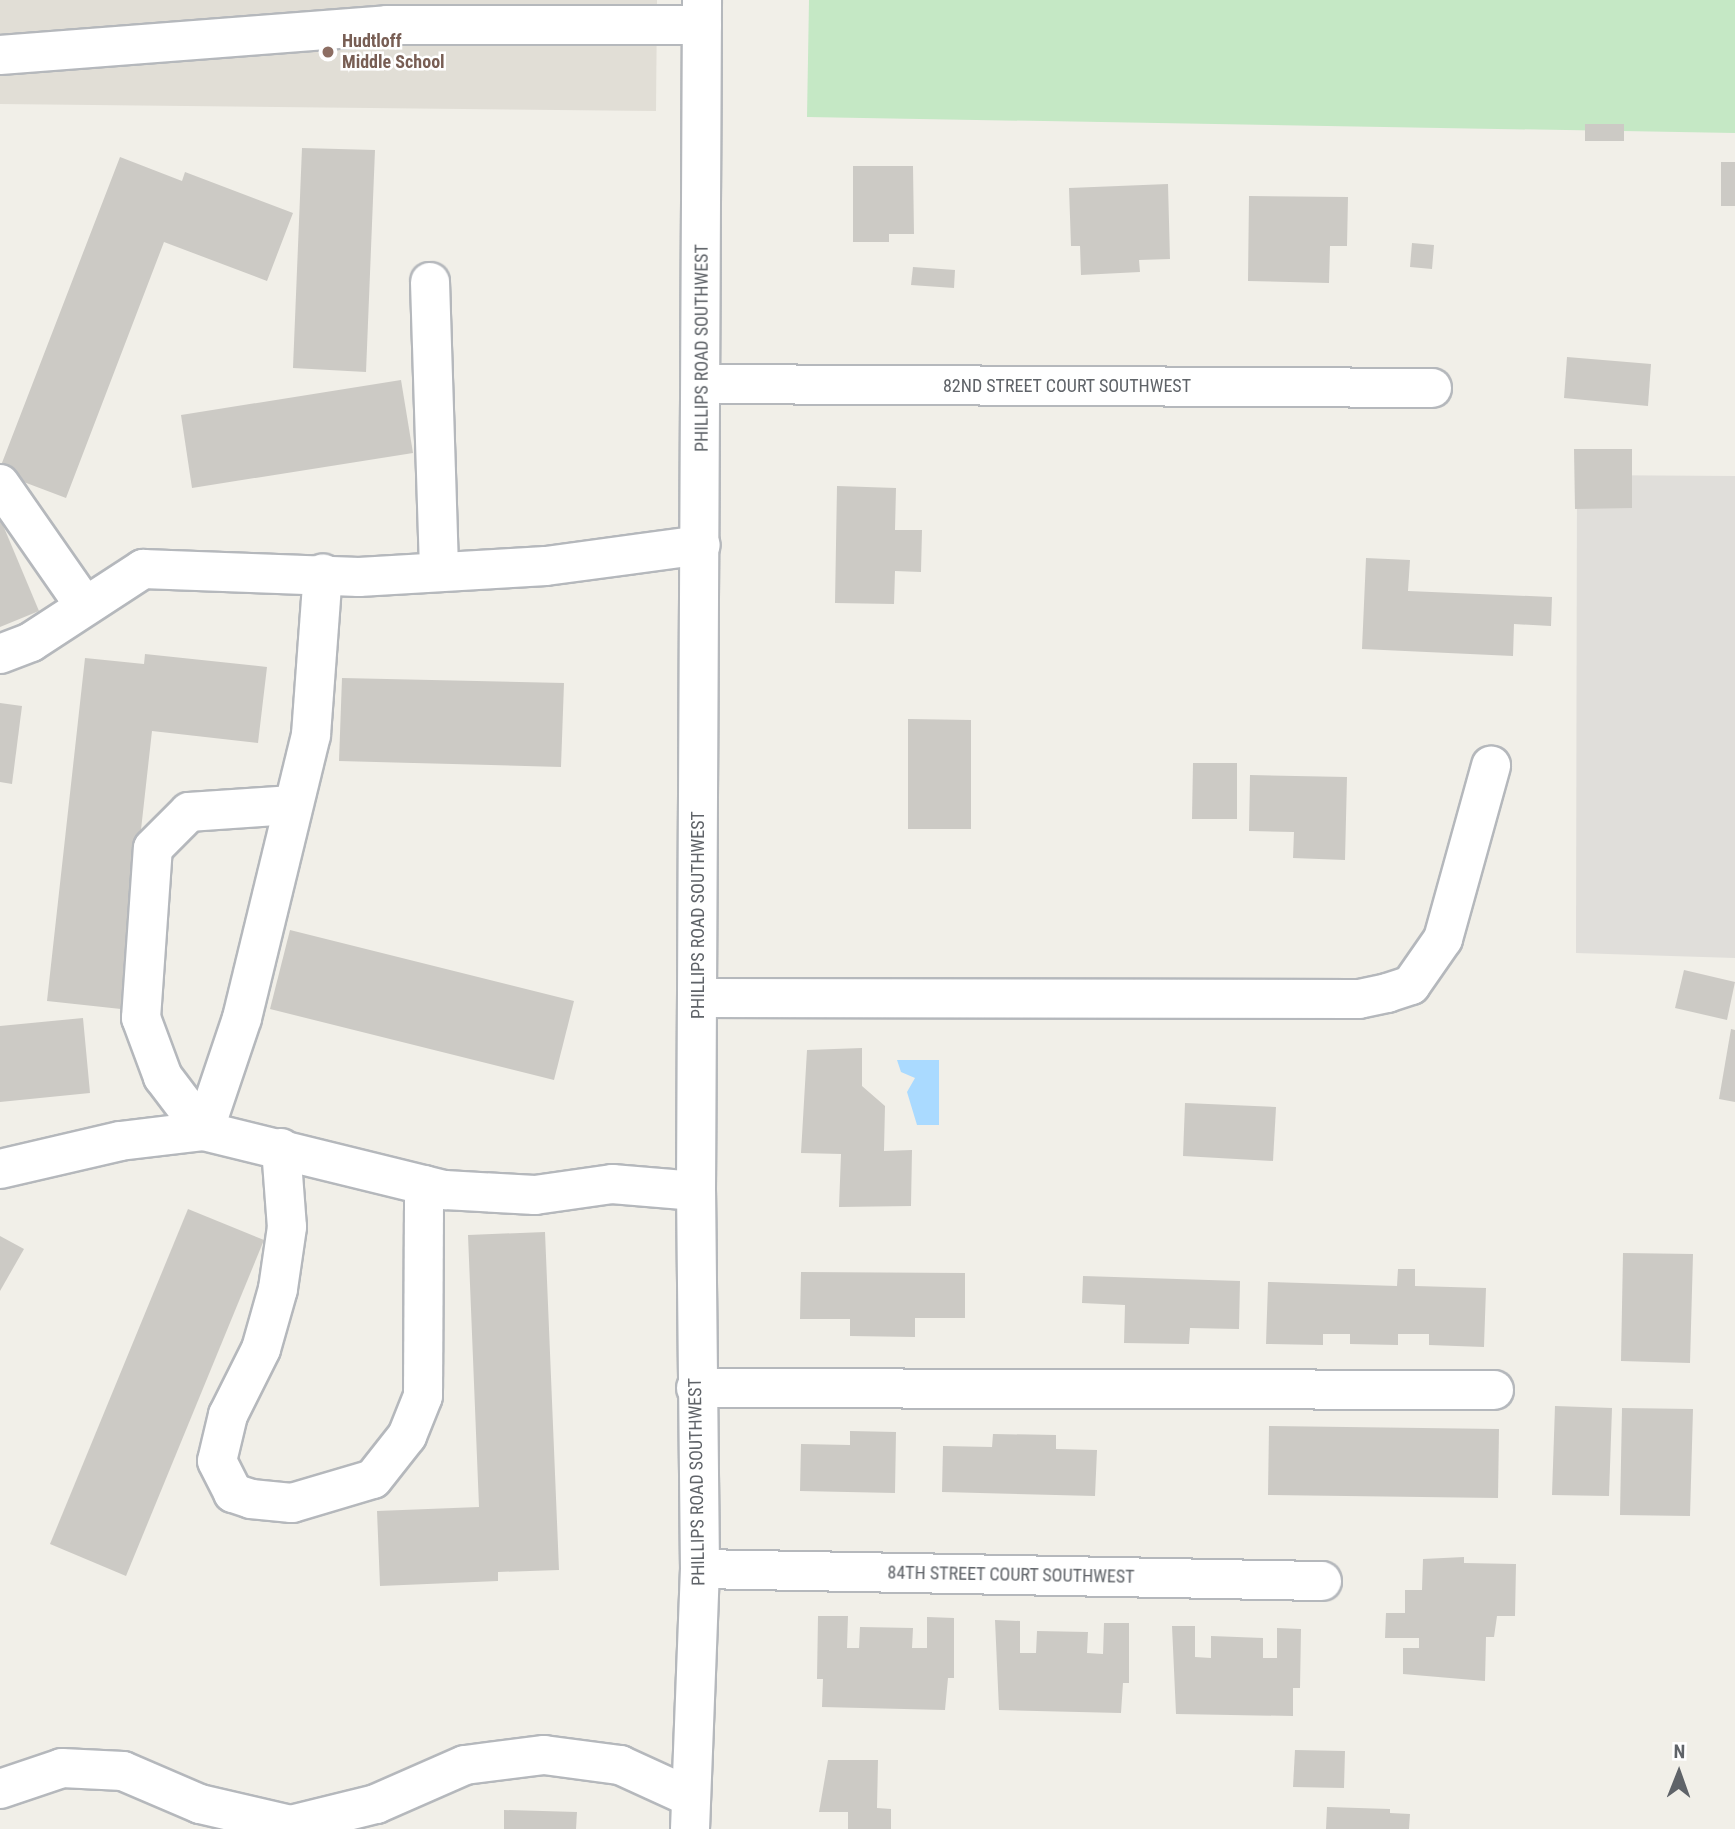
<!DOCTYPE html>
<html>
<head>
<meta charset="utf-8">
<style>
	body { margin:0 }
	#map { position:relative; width:1735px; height:1829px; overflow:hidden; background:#f1efe8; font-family:"Roboto Condensed",sans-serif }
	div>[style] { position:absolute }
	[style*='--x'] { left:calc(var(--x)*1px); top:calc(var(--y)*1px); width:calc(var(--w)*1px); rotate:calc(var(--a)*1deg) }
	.industrial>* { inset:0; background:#e0deda }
	.education>* { inset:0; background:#e1ded6 }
	.green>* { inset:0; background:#c5e8c5 }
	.water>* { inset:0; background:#aadaff }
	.building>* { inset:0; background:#cccac5 }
	.roads { filter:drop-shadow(2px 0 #b5b8bc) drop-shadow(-2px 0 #b5b8bc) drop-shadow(0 2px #b5b8bc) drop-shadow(0 -2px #b5b8bc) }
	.minor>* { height:38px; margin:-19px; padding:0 19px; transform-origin:19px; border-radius:19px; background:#fff }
	.dots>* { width:19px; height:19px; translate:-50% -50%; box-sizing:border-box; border:4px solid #fff; border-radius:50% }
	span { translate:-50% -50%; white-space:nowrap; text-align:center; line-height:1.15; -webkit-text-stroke:5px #fff; paint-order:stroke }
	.education-label { font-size:18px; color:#785e54; font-weight:700 }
	.left { translate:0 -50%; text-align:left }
	.street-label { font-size:18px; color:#5f6368 }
	.north { position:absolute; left:1644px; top:1738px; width:70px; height:70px; -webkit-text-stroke:5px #fff; paint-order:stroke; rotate:1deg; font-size:19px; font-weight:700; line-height:28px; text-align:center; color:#5f6368 }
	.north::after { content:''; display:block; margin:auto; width:24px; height:32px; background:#5f6368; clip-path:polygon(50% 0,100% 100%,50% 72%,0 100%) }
</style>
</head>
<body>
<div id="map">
	<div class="industrial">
		<div style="clip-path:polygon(1577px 475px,1735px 476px,1735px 958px,1576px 953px)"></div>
	</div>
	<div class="education">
		<div style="clip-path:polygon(0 0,657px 0,656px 111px,0 104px)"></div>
	</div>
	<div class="green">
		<div style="clip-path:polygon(809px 0,1735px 0,1735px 133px,807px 117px)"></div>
	</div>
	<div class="water">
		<div style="clip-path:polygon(897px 1060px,939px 1060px,939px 1125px,917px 1125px,907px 1092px,915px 1078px,901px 1072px)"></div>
	</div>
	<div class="building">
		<div style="clip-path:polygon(1585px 124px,1624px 124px,1624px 141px,1585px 141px)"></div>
		<div style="clip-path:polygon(302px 148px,375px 150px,366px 372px,293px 368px)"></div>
		<div style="clip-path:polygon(120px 157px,182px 181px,185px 172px,293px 213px,267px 281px,164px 242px,66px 498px,0 473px,0 468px)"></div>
		<div style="clip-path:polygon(1721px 162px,1735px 162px,1735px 206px,1721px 206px)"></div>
		<div style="clip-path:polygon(853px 166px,913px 166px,914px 234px,889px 234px,889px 242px,853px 242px)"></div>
		<div style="clip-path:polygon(1168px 184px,1170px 259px,1139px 260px,1140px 272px,1081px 275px,1080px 246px,1071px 246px,1069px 188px)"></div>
		<div style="clip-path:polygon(1249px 196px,1348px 197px,1347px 246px,1330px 246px,1329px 283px,1248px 281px)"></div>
		<div style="clip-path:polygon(1412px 243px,1434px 245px,1432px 269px,1410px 267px)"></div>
		<div style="clip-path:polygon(913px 267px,955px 270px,954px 288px,911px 285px)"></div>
		<div style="clip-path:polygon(1567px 357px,1651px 364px,1648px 406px,1564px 398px)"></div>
		<div style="clip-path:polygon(401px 380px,413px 453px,192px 488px,181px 415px)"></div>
		<div style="clip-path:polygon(1574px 449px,1632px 449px,1632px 508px,1575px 509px)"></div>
		<div style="clip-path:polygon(837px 486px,896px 488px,895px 530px,922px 530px,921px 572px,895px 571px,894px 604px,835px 603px)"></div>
		<div style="clip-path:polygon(0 518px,39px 611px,0 627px)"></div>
		<div style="clip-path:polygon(1366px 558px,1410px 560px,1408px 591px,1552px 597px,1551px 626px,1514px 624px,1513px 656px,1362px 649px)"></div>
		<div style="clip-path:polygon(145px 654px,267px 667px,258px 743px,152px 731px,121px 1009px,47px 1001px,85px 658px,144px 664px)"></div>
		<div style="clip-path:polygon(342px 678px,564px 683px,561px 767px,339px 761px)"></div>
		<div style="clip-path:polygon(0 703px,22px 706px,12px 784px,0 782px)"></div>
		<div style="clip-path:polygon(908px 719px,971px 720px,971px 829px,908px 829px)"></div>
		<div style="clip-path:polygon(1193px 763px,1237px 763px,1237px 819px,1192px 819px)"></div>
		<div style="clip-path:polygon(1250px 775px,1347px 777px,1345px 860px,1293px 858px,1294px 832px,1249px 831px)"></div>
		<div style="clip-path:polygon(290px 930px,574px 1001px,554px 1080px,270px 1009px)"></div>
		<div style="clip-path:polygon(1684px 970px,1735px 982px,1727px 1020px,1675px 1008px)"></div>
		<div style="clip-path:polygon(83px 1018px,90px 1093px,0 1102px,0 1026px)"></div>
		<div style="clip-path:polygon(1731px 1029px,1735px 1030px,1735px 1102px,1719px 1099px)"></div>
		<div style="clip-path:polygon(862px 1048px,862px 1086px,885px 1106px,884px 1151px,912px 1150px,911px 1206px,839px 1207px,841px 1154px,801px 1153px,807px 1050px)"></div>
		<div style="clip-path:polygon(1185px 1103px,1276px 1107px,1273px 1161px,1183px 1156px)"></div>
		<div style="clip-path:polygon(188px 1209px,264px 1240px,126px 1576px,50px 1544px)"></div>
		<div style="clip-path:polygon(545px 1232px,559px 1570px,498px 1572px,498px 1581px,380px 1586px,377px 1511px,479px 1507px,468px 1235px)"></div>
		<div style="clip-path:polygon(0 1236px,24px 1249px,0 1291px)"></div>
		<div style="clip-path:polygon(1623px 1253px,1693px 1254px,1690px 1363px,1621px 1361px)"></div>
		<div style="clip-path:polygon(1398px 1269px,1415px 1269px,1415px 1286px,1486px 1288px,1484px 1347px,1429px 1345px,1429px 1334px,1398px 1334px,1398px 1345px,1350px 1344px,1350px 1334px,1323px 1334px,1323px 1345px,1266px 1344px,1268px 1282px,1397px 1286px)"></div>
		<div style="clip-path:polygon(801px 1272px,965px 1273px,965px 1318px,915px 1318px,915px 1337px,850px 1336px,850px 1319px,800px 1319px)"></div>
		<div style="clip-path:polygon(1083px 1276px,1240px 1281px,1239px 1329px,1190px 1328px,1189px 1344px,1124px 1343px,1125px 1305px,1082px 1303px)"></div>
		<div style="clip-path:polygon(1555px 1406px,1612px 1408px,1609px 1496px,1552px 1495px)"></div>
		<div style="clip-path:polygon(1622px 1408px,1693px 1409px,1690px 1516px,1620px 1515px)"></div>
		<div style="clip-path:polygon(1269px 1426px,1499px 1429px,1498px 1498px,1268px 1495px)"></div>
		<div style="clip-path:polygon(850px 1431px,896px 1432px,895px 1493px,800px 1491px,801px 1444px,850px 1445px)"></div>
		<div style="clip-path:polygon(993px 1434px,1056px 1435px,1056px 1449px,1097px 1450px,1095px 1496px,942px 1492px,943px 1446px,992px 1447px)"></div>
		<div style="clip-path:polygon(1464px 1557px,1464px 1563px,1516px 1564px,1515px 1616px,1497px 1616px,1494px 1637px,1486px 1637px,1485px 1681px,1403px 1674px,1403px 1648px,1419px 1648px,1419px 1638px,1385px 1638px,1386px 1613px,1405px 1613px,1405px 1590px,1422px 1590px,1423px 1559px)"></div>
		<div style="clip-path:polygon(818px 1616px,848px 1616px,847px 1648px,859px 1648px,860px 1627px,913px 1628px,912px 1648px,927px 1648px,927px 1617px,954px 1618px,954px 1678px,948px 1678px,945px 1710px,822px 1707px,823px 1679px,817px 1679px)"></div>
		<div style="clip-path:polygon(995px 1620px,1020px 1621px,1020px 1653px,1036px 1653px,1037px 1631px,1088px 1632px,1087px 1653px,1103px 1654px,1104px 1623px,1129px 1623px,1129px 1683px,1123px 1683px,1121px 1713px,999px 1710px)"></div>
		<div style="clip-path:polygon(1172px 1626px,1195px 1626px,1195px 1657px,1211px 1658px,1211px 1636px,1263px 1638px,1263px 1658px,1277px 1658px,1277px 1628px,1301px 1629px,1300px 1688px,1293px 1688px,1293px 1716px,1176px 1714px)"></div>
		<div style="clip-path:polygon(1295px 1750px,1345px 1751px,1344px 1788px,1293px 1787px)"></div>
		<div style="clip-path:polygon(828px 1760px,878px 1760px,877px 1808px,891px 1809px,891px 1829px,848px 1829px,848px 1812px,819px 1812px)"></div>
		<div style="clip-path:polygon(1327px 1807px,1390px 1809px,1390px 1813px,1410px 1814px,1409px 1829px,1326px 1829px)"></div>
		<div style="clip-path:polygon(504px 1810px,577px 1812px,576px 1829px,504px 1829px)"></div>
	</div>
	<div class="roads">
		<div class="minor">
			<div style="--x:0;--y:55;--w:388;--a:-4.4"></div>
			<div style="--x:387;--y:25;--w:315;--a:0"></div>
			<div style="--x:430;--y:282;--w:290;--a:88.2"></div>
			<div style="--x:702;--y:384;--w:730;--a:0.31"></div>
			<div style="--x:0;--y:484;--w:147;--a:55.2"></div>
			<div style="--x:0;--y:654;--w:33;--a:-21"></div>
			<div style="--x:31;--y:642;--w:134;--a:-33.1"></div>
			<div style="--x:143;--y:569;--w:216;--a:2.1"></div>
			<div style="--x:359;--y:577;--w:187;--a:-3.4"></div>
			<div style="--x:546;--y:566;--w:156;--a:-7.7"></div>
			<div style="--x:697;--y:998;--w:662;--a:0.09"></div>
			<div style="--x:1359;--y:999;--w:29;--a:-12"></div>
			<div style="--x:1387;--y:993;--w:25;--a:-18"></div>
			<div style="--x:1411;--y:985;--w:56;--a:-55.2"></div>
			<div style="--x:1443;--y:939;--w:180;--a:-74.5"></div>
			<div style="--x:204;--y:1131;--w:119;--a:-71.4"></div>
			<div style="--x:242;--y:1018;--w:291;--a:-76.3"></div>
			<div style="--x:311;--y:735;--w:162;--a:-85.8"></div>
			<div style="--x:204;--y:1131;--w:68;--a:-127.2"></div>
			<div style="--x:163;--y:1077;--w:63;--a:-110.4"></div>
			<div style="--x:141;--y:1018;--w:170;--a:-86"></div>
			<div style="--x:153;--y:848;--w:51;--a:-45"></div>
			<div style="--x:189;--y:812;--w:104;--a:-3.9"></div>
			<div style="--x:281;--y:1148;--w:79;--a:85.7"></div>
			<div style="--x:287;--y:1227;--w:63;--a:98.3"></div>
			<div style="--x:278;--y:1289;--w:62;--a:105.8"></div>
			<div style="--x:261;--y:1349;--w:74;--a:116.6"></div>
			<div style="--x:228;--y:1415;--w:47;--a:103.4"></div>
			<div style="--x:217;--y:1461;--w:36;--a:63"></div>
			<div style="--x:233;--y:1493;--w:19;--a:18"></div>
			<div style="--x:251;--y:1499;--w:41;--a:5.6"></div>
			<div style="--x:292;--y:1503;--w:84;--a:-16.5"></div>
			<div style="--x:373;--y:1479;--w:55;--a:-51.7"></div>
			<div style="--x:407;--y:1436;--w:43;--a:-68.2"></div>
			<div style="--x:423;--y:1396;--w:211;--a:-89.7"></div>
			<div style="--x:0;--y:1169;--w:123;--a:-13.1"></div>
			<div style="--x:120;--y:1141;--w:85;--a:-6.8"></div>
			<div style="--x:204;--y:1131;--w:248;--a:13.8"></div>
			<div style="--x:445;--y:1190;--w:90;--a:3.2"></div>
			<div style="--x:535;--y:1195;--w:78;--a:-8.1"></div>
			<div style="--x:612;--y:1184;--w:84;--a:4.8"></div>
			<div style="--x:696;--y:1388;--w:798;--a:0.14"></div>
			<div style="--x:700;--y:1569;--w:622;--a:1.11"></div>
			<div style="--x:0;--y:1789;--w:65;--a:-18.7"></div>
			<div style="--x:62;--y:1768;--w:61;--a:2.8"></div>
			<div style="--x:123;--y:1771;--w:84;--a:23.2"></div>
			<div style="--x:200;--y:1804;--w:93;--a:13"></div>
			<div style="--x:291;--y:1825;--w:88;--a:-13.9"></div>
			<div style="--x:376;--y:1804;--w:97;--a:-23.7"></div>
			<div style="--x:465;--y:1765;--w:80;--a:-7.2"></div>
			<div style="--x:544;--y:1755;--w:77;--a:7.5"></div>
			<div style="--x:620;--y:1765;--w:77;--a:24.6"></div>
			<div style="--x:690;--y:1829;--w:260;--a:-87.8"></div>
			<div style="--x:700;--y:1569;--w:378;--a:-90.6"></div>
			<div style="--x:696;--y:1191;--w:1191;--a:-89.71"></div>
		</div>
	</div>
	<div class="dots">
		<div style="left:328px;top:52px;background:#8d6e63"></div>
	</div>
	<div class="education-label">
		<span class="left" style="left:342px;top:52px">Hudtloff<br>Middle School</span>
	</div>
	<div class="street-label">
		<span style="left:702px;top:348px;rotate:-90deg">PHILLIPS ROAD SOUTHWEST</span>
		<span style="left:1067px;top:386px">82ND STREET COURT SOUTHWEST</span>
		<span style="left:698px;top:915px;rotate:-90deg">PHILLIPS ROAD SOUTHWEST</span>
		<span style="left:697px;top:1482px;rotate:-91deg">PHILLIPS ROAD SOUTHWEST</span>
		<span style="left:1011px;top:1575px;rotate:1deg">84TH STREET COURT SOUTHWEST</span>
	</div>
	<div class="north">N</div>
</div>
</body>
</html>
